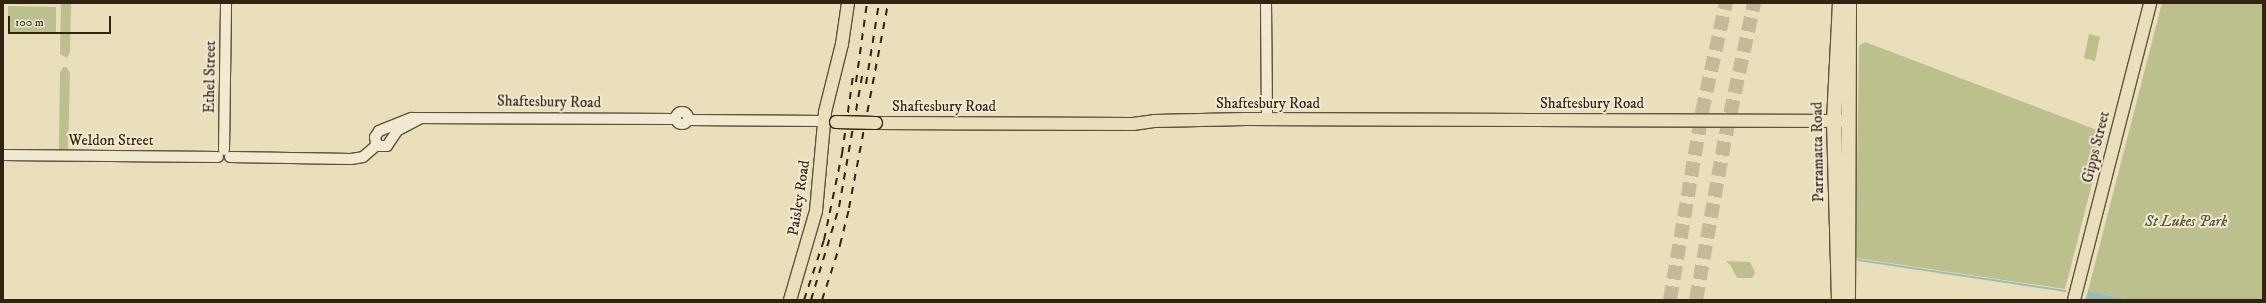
<!DOCTYPE html>
<html>
<head>
<meta charset="utf-8">
<style>
	body { margin:0 }
	#map { position:relative; width:2266px; height:303px; overflow:hidden; background:#e9dfbb; font-family:"IM FELL DW Pica",serif }
	div>[style] { position:absolute }
	[style*='--x'] { left:calc(var(--x)*1px); top:calc(var(--y)*1px); width:calc(var(--w)*1px); rotate:calc(var(--a)*1deg) }
	.green>* { inset:0; background:#bbc08d }
	.water>* { inset:0; background:#99bcb6 }
	.stream>* { height:2px; margin:-1px; padding:0 1px; transform-origin:1px; border-radius:1px; background:#99bcb6 }
	.highway-tunnel>* { height:14px; margin-top:-7px; transform-origin:0; background:repeating-linear-gradient(90deg,#c4b999 0 14px,transparent 0 21px) }
	.roads { filter:drop-shadow(1px 0 #60513c) drop-shadow(-1px 0 #60513c) drop-shadow(0 1px #60513c) drop-shadow(0 -1px #60513c) }
	.minor>* { height:10px; margin:-5px; padding:0 5px; transform-origin:5px; border-radius:5px; background:#f1ead3 }
	.minor>.ring { margin:-5px; padding:0; box-sizing:content-box; background:none; border:10px solid #f1ead3; border-radius:50% }
	.major>* { height:12px; margin:-6px; padding:0 6px; transform-origin:6px; border-radius:6px; background:#e9dfbb }
	.highway>* { height:14px; margin:-7px; padding:0 7px; transform-origin:7px; border-radius:7px; background:#e9dfbb }
	.rail>* { height:2px; margin-top:-1px; transform-origin:0; background:repeating-linear-gradient(90deg,#322212 0 7px,transparent 0 14px) }
	.bridges { filter:drop-shadow(1px 0 #322212) drop-shadow(-1px 0 #322212) drop-shadow(0 1px #322212) drop-shadow(0 -1px #322212) }
	.major-bridge>* { height:12px; margin:-6px; padding:0 6px; transform-origin:6px; border-radius:6px; background:#e9dfbb }
	span { translate:-50% -50%; white-space:nowrap; text-align:center; line-height:1.15; -webkit-text-stroke:4px #f1ead3; paint-order:stroke }
	.street-label { font-size:15px; color:#322212 }
	.park-label { font-size:15px; color:#5b5137; font-style:italic }
	.frame { position:absolute; inset:0; border:4px solid #322212; pointer-events:none }
	.scale { position:absolute; left:8px; top:16px; width:103px; height:18px; box-sizing:border-box; border:2px solid #322212; border-top:0; padding-left:5px; font-size:12px; line-height:14px; white-space:nowrap; color:#322212; -webkit-text-stroke:3px #f1ead3; paint-order:stroke }
</style>
</head>
<body>
<div id="map">
	<div class="green">
		<div style="clip-path:polygon(61px 3px,71px 3px,70px 52px,67px 58px,60px 54px)"></div>
		<div style="clip-path:polygon(2162px 3px,2263px 3px,2263px 300px,2131px 300px,2088px 291px)"></div>
		<div style="clip-path:polygon(8px 6px,56px 7px,56px 33px,8px 32px)"></div>
		<div style="clip-path:polygon(2089px 34px,2100px 37px,2095px 61px,2084px 58px)"></div>
		<div style="clip-path:polygon(1865px 42px,2105px 133px,2065px 289px,1856px 258px,1859px 46px)"></div>
		<div style="clip-path:polygon(63px 67px,67px 67px,70px 73px,68px 150px,59px 149px,60px 73px)"></div>
		<div style="clip-path:polygon(1726px 261px,1750px 262px,1755px 273px,1752px 278px,1737px 278px,1731px 266px)"></div>
	</div>
	<div class="water">
		<div style="clip-path:polygon(2088px 291px,2131px 300px,2085px 300px)"></div>
	</div>
	<div class="stream">
		<div style="--x:1858;--y:260;--w:210;--a:8.5"></div>
	</div>
	<div class="highway-tunnel">
		<div style="--x:1670;--y:300;--w:191;--a:-80.3"></div>
		<div style="--x:1702;--y:112;--w:112;--a:-77.6"></div>
		<div style="--x:1696;--y:300;--w:169;--a:-79.8"></div>
		<div style="--x:1726;--y:134;--w:134;--a:-77.9"></div>
	</div>
	<div class="roads">
		<div class="minor">
			<div style="--x:1266;--y:3;--w:117;--a:89.5"></div>
			<div class="ring" style="left:676px;top:112px;width:2px;height:2px"></div>
			<div style="--x:421;--y:118;--w:27;--a:152"></div>
			<div style="--x:397;--y:131;--w:18;--a:124"></div>
			<div style="--x:387;--y:146;--w:7;--a:180"></div>
			<div style="--x:380;--y:146;--w:5;--a:-143"></div>
			<div style="--x:376;--y:143;--w:6;--a:-99"></div>
			<div style="--x:375;--y:137;--w:7;--a:-56"></div>
			<div style="--x:379;--y:131;--w:35;--a:-22"></div>
			<div style="--x:412;--y:118;--w:264;--a:0.2"></div>
			<div style="--x:688;--y:120;--w:136;--a:0.4"></div>
			<div style="--x:224;--y:150;--w:147;--a:-89.2"></div>
			<div style="--x:3;--y:155;--w:215;--a:0.5"></div>
			<div style="--x:230;--y:157;--w:121;--a:0.9"></div>
			<div style="--x:351;--y:159;--w:12;--a:-9"></div>
			<div style="--x:363;--y:157;--w:18;--a:-41"></div>
		</div>
		<div class="major">
			<div style="--x:876;--y:123;--w:257;--a:0.2"></div>
			<div style="--x:1133;--y:124;--w:21;--a:-8"></div>
			<div style="--x:1154;--y:121;--w:92;--a:-1.2"></div>
			<div style="--x:1246;--y:119;--w:597;--a:0.19"></div>
			<div style="--x:790;--y:300;--w:93;--a:-73.7"></div>
			<div style="--x:816;--y:211;--w:99;--a:-84.8"></div>
			<div style="--x:825;--y:112;--w:70;--a:-76"></div>
			<div style="--x:842;--y:44;--w:41;--a:-81.7"></div>
			<div style="--x:2074;--y:300;--w:307;--a:-75.6"></div>
		</div>
		<div class="highway">
			<div style="--x:1848;--y:297;--w:294;--a:-89.8"></div>
			<div style="--x:1839;--y:300;--w:179;--a:-91.6"></div>
			<div style="--x:1834;--y:121;--w:118;--a:-87.1"></div>
		</div>
	</div>
	<div class="rail">
		<div style="--x:856;--y:82;--w:80;--a:-82.1"></div>
		<div style="--x:866;--y:84;--w:82;--a:-80.9"></div>
		<div style="--x:804;--y:300;--w:63;--a:-71.6"></div>
		<div style="--x:824;--y:240;--w:88;--a:-78.2"></div>
		<div style="--x:842;--y:154;--w:79;--a:-82"></div>
		<div style="--x:811;--y:300;--w:97;--a:-73.2"></div>
		<div style="--x:839;--y:207;--w:133;--a:-80"></div>
		<div style="--x:822;--y:300;--w:58;--a:-71.9"></div>
		<div style="--x:840;--y:245;--w:38;--a:-76"></div>
		<div style="--x:849;--y:208;--w:209;--a:-79.2"></div>
	</div>
	<div class="bridges">
		<div class="major-bridge">
			<div style="--x:836;--y:122;--w:40;--a:1.4"></div>
		</div>
	</div>
	<div class="street-label">
		<span style="left:210px;top:77px;rotate:-89deg">Ethel Street</span>
		<span style="left:549px;top:102px;rotate:1deg">Shaftesbury Road</span>
		<span style="left:1268px;top:104px">Shaftesbury Road</span>
		<span style="left:1592px;top:104px">Shaftesbury Road</span>
		<span style="left:944px;top:107px">Shaftesbury Road</span>
		<span style="left:111px;top:141px">Weldon Street</span>
		<span style="left:2096px;top:147px;rotate:-76deg">Gipps Street</span>
		<span style="left:1818px;top:152px;rotate:-91deg">Parramatta Road</span>
		<span style="left:799px;top:198px;rotate:-81deg">Paisley Road</span>
	</div>
	<div class="park-label">
		<span style="left:2186px;top:222px">St Lukes Park</span>
	</div>
	<div class="frame"></div>
	<div class="scale">100 m</div>
</div>
</body>
</html>
